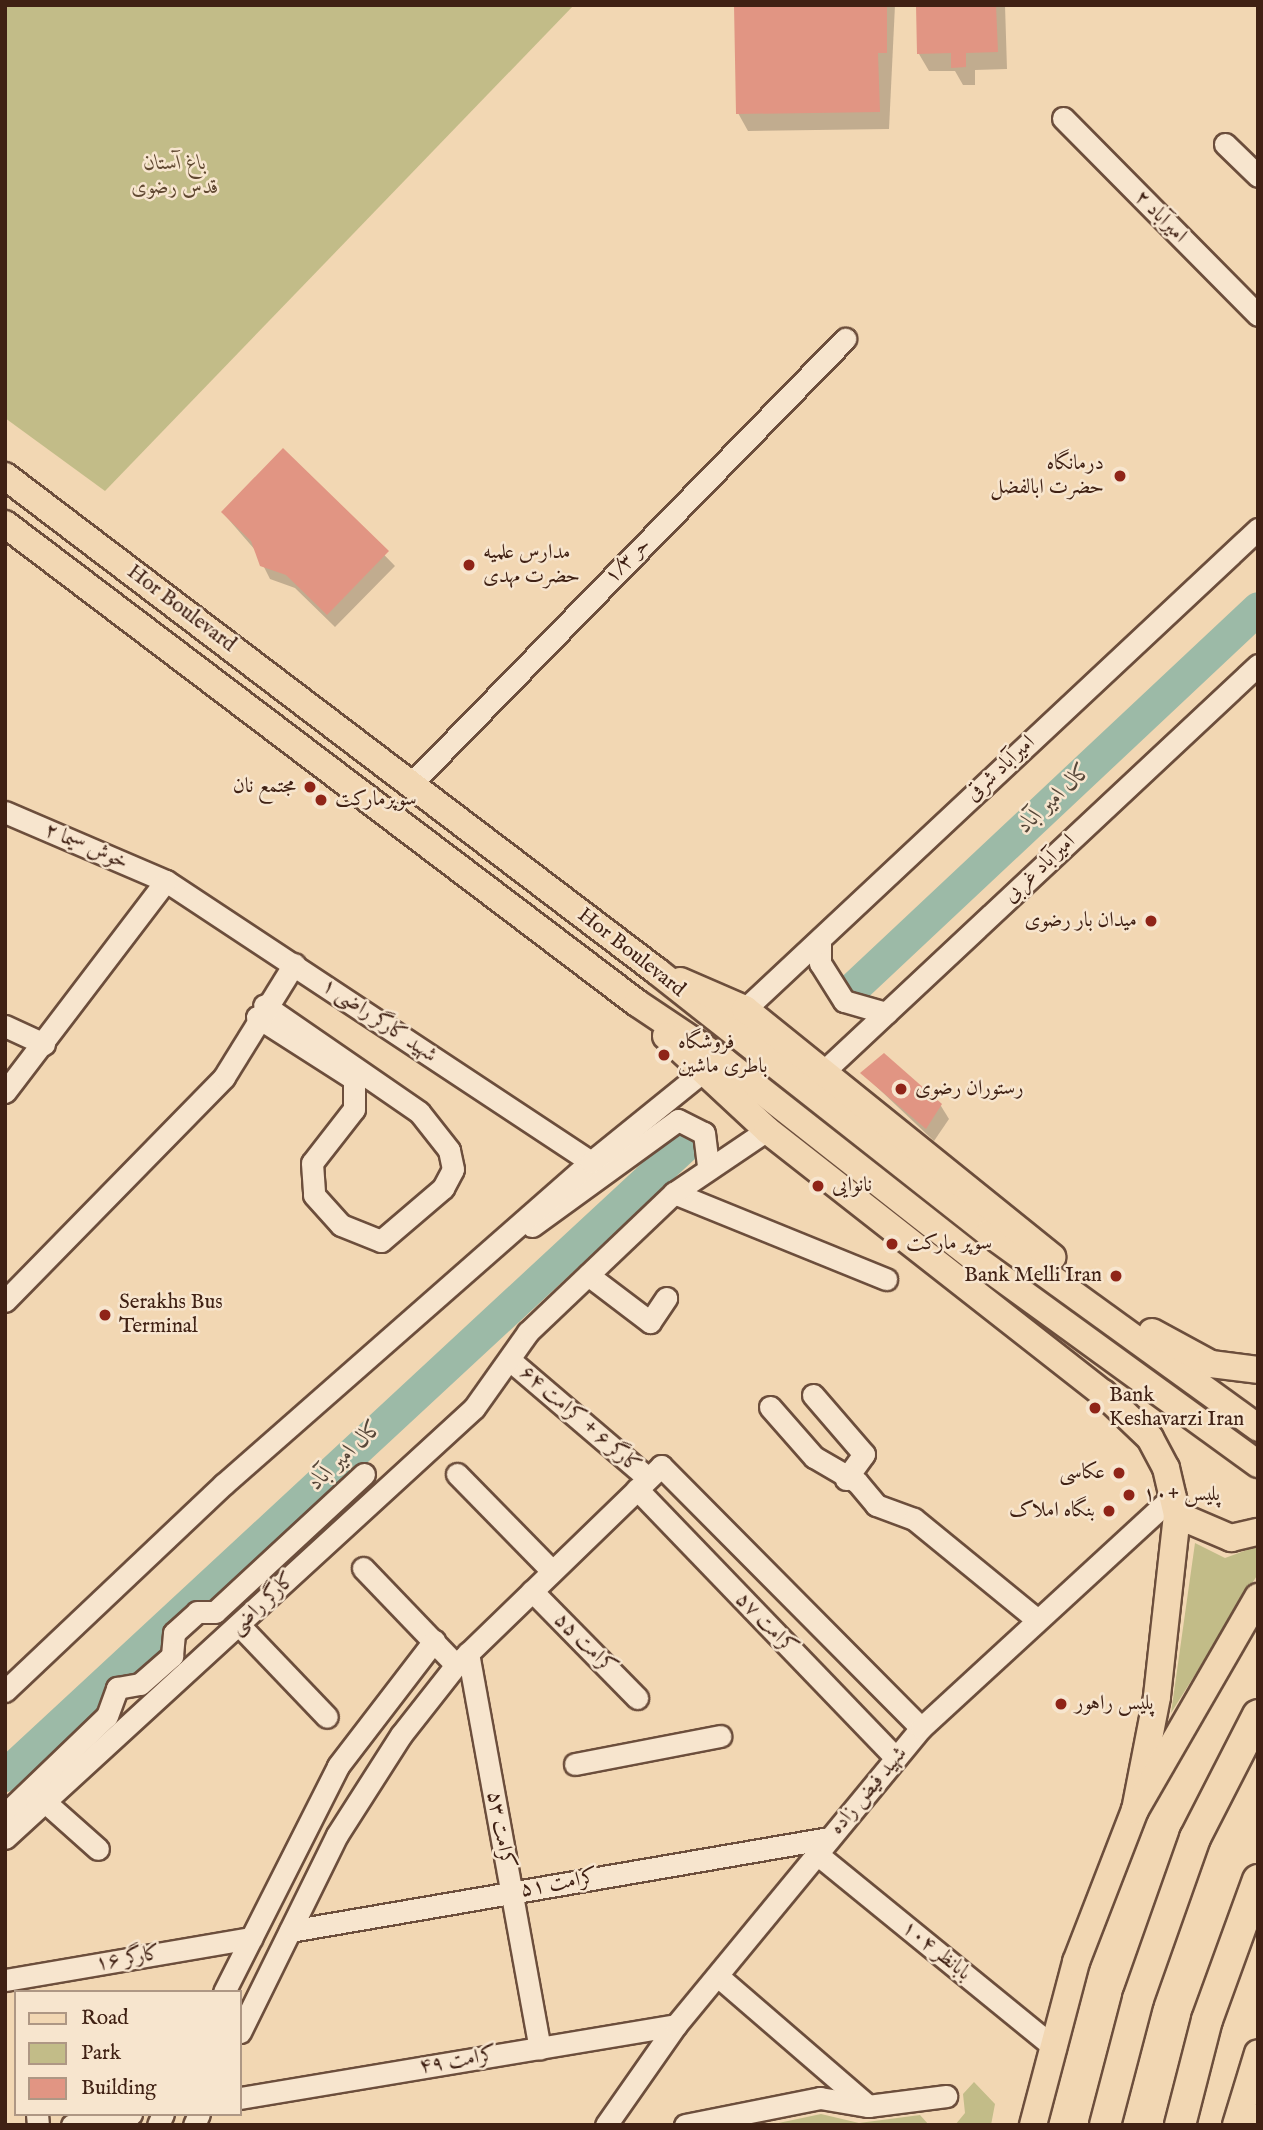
<!DOCTYPE html>
<html>
<head>
<meta charset="utf-8">
<style>
	body { margin:0 }
	#map { position:relative; width:1263px; height:2130px; overflow:hidden; background:#f2d7b3; font-family:"IM FELL English",Amiri,serif }
	div>[style] { position:absolute }
	[style*='--x'] { left:calc(var(--x)*1px); top:calc(var(--y)*1px); width:calc(var(--w)*1px); rotate:calc(var(--a)*1deg) }
	.green>* { inset:0; background:#c2bc88 }
	.shadow>* { inset:0; background:#0003 }
	.river>* { height:33px; margin:-16.5px; padding:0 16.5px; transform-origin:16.5px; border-radius:16.5px; background:#9cbaa7 }
	.building>* { inset:0; background:#e19583 }
	.roads { filter:drop-shadow(2px 0 #6c4e3c) drop-shadow(-2px 0 #6c4e3c) drop-shadow(0 2px #6c4e3c) drop-shadow(0 -2px #6c4e3c) }
	.minor>* { height:21px; margin:-10.5px; padding:0 10.5px; transform-origin:10.5px; border-radius:10.5px; background:#f7e5ce }
	.major>* { height:26px; margin:-13px; padding:0 13px; transform-origin:13px; border-radius:13px; background:#f2d7b3 }
	.highway>* { height:30px; margin:-15px; padding:0 15px; transform-origin:15px; border-radius:15px; background:#f2d7b3 }
	.dots>* { width:19px; height:19px; translate:-50% -50%; box-sizing:border-box; border:4px solid #f7e5ce; border-radius:50% }
	span { translate:-50% -50%; white-space:nowrap; text-align:center; line-height:1.15; -webkit-text-stroke:5px #f7e5ce; paint-order:stroke }
	.park-label { font-size:21px; color:#604831; font-style:italic }
	.street-label { font-size:21px; color:#402114 }
	.poi-label { font-size:21px; color:#402114 }
	.right { translate:-100% -50%; text-align:right }
	.left { translate:0 -50%; text-align:left }
	.water-label { font-size:23px; color:#574739; font-style:italic }
	.frame { position:absolute; inset:0; border:7px solid #402114; pointer-events:none }
	.legend { position:absolute; left:14px; top:1990px; width:228px; height:126px; box-sizing:border-box; background:#f7e5ce; border:2px solid #ae9784; margin:0; padding:9px 12px; list-style:none; font-size:21px; color:#402114 }
	.legend li { display:flex; align-items:center; gap:14px; height:35px }
	.legend b { width:35px; border:2px solid #ae9784 }
</style>
</head>
<body>
<div id="map">
	<div class="green">
		<div style="clip-path:polygon(5px 5px,574px 5px,105px 491px,5px 418px)"></div>
		<div style="clip-path:polygon(1195px 1543px,1225px 1558px,1258px 1546px,1258px 1574px,1171px 1713px)"></div>
		<div style="clip-path:polygon(974px 2082px,995px 2104px,991px 2125px,955px 2125px,965px 2113px,963px 2094px)"></div>
		<div style="clip-path:polygon(821px 2114px,859px 2123px,920px 2115px,929px 2125px,769px 2125px)"></div>
	</div>
	<div class="shadow">
		<div style="clip-path:polygon(736px 5px,895px 5px,889px 129px,748px 131px,738px 113px)"></div>
		<div style="clip-path:polygon(918px 5px,1005px 5px,1007px 69px,975px 70px,975px 85px,963px 85px,955px 71px,929px 71px,919px 54px)"></div>
		<div style="clip-path:polygon(283px 451px,395px 566px,335px 627px,295px 588px,270px 579px,256px 551px,223px 513px)"></div>
		<div style="clip-path:polygon(884px 1056px,941px 1106px,949px 1119px,934px 1141px,862px 1073px)"></div>
	</div>
	<div class="river">
		<div style="--x:853;--y:988;--w:555;--a:-43.18"></div>
		<div style="--x:5;--y:1775;--w:934;--a:-42.83"></div>
	</div>
	<div class="building">
		<div style="clip-path:polygon(734px 5px,887px 5px,887px 53px,878px 53px,880px 112px,736px 114px)"></div>
		<div style="clip-path:polygon(916px 5px,996px 5px,998px 52px,966px 53px,966px 67px,951px 68px,951px 53px,917px 54px)"></div>
		<div style="clip-path:polygon(283px 448px,389px 551px,327px 615px,286px 575px,260px 566px,251px 541px,221px 512px)"></div>
		<div style="clip-path:polygon(884px 1053px,942px 1104px,926px 1129px,860px 1073px)"></div>
	</div>
	<div class="roads">
		<div class="minor">
			<div style="--x:1063;--y:118;--w:277;--a:45.3"></div>
			<div style="--x:1225;--y:144;--w:46;--a:44.1"></div>
			<div style="--x:411;--y:784;--w:622;--a:-45.72"></div>
			<div style="--x:5;--y:812;--w:175;--a:23.2"></div>
			<div style="--x:166;--y:881;--w:509;--a:33.47"></div>
			<div style="--x:820;--y:940;--w:23;--a:90"></div>
			<div style="--x:820;--y:963;--w:45;--a:57.7"></div>
			<div style="--x:844;--y:1001;--w:44;--a:15.9"></div>
			<div style="--x:745;--y:1009;--w:703;--a:-43.1"></div>
			<div style="--x:257;--y:1017;--w:115;--a:32.6"></div>
			<div style="--x:354;--y:1079;--w:30;--a:90"></div>
			<div style="--x:354;--y:1109;--w:68;--a:127.9"></div>
			<div style="--x:312;--y:1163;--w:32;--a:86"></div>
			<div style="--x:314;--y:1195;--w:40;--a:48"></div>
			<div style="--x:341;--y:1225;--w:43;--a:21.8"></div>
			<div style="--x:381;--y:1241;--w:82;--a:-40.5"></div>
			<div style="--x:443;--y:1188;--w:21;--a:-62"></div>
			<div style="--x:453;--y:1169;--w:19;--a:-102"></div>
			<div style="--x:449;--y:1150;--w:48;--a:-128.3"></div>
			<div style="--x:419;--y:1112;--w:188;--a:-145.4"></div>
			<div style="--x:5;--y:1026;--w:43;--a:24.8"></div>
			<div style="--x:822;--y:1073;--w:597;--a:-43.1"></div>
			<div style="--x:5;--y:1092;--w:265;--a:-52.7"></div>
			<div style="--x:674;--y:1193;--w:229;--a:22.1"></div>
			<div style="--x:532;--y:1226;--w:180;--a:-36"></div>
			<div style="--x:678;--y:1120;--w:29;--a:27"></div>
			<div style="--x:704;--y:1133;--w:31;--a:83"></div>
			<div style="--x:588;--y:1275;--w:78;--a:37.2"></div>
			<div style="--x:650;--y:1322;--w:29;--a:-56"></div>
			<div style="--x:5;--y:1301;--w:313;--a:-45.6"></div>
			<div style="--x:224;--y:1077;--w:133;--a:-58.2"></div>
			<div style="--x:511;--y:1361;--w:180;--a:40.5"></div>
			<div style="--x:813;--y:1395;--w:78;--a:49.2"></div>
			<div style="--x:864;--y:1454;--w:31;--a:126"></div>
			<div style="--x:770;--y:1407;--w:67;--a:48.7"></div>
			<div style="--x:814;--y:1457;--w:50;--a:30.2"></div>
			<div style="--x:857;--y:1482;--w:30;--a:50"></div>
			<div style="--x:876;--y:1505;--w:40;--a:20.2"></div>
			<div style="--x:914;--y:1519;--w:156;--a:39.3"></div>
			<div style="--x:457;--y:1474;--w:136;--a:45.6"></div>
			<div style="--x:637;--y:1489;--w:373;--a:46.1"></div>
			<div style="--x:363;--y:1568;--w:134;--a:46.2"></div>
			<div style="--x:532;--y:1591;--w:150;--a:45.5"></div>
			<div style="--x:241;--y:1627;--w:124;--a:46.3"></div>
			<div style="--x:468;--y:1653;--w:402;--a:79.7"></div>
			<div style="--x:5;--y:1691;--w:301;--a:-43.4"></div>
			<div style="--x:224;--y:1484;--w:488;--a:-41.3"></div>
			<div style="--x:591;--y:1162;--w:141;--a:-39"></div>
			<div style="--x:575;--y:1764;--w:148;--a:-10.9"></div>
			<div style="--x:44;--y:1801;--w:72;--a:41.6"></div>
			<div style="--x:5;--y:1814;--w:141;--a:-43.9"></div>
			<div style="--x:107;--y:1716;--w:30;--a:-70"></div>
			<div style="--x:117;--y:1688;--w:23;--a:-10"></div>
			<div style="--x:140;--y:1684;--w:43;--a:-41.2"></div>
			<div style="--x:172;--y:1656;--w:23;--a:-85"></div>
			<div style="--x:174;--y:1633;--w:31;--a:-42"></div>
			<div style="--x:197;--y:1612;--w:18;--a:0"></div>
			<div style="--x:215;--y:1612;--w:203;--a:-42.8"></div>
			<div style="--x:5;--y:1838;--w:636;--a:-42.52"></div>
			<div style="--x:474;--y:1408;--w:93;--a:-54.6"></div>
			<div style="--x:528;--y:1332;--w:202;--a:-43.6"></div>
			<div style="--x:674;--y:1193;--w:112;--a:-34.1"></div>
			<div style="--x:817;--y:1854;--w:307;--a:39.2"></div>
			<div style="--x:290;--y:1931;--w:547;--a:-9.79"></div>
			<div style="--x:720;--y:1978;--w:194;--a:40.8"></div>
			<div style="--x:5;--y:1980;--w:250;--a:-9.7"></div>
			<div style="--x:224;--y:1992;--w:253;--a:-63.2"></div>
			<div style="--x:338;--y:1766;--w:158;--a:-52.5"></div>
			<div style="--x:240;--y:2032;--w:220;--a:-63.8"></div>
			<div style="--x:337;--y:1835;--w:119;--a:-57.4"></div>
			<div style="--x:401;--y:1735;--w:89;--a:-51.8"></div>
			<div style="--x:456;--y:1665;--w:286;--a:-44.1"></div>
			<div style="--x:661;--y:1466;--w:369;--a:45.2"></div>
			<div style="--x:240;--y:2098;--w:442;--a:-9.5"></div>
			<div style="--x:37;--y:2114;--w:11;--a:85"></div>
			<div style="--x:72;--y:2125;--w:60;--a:-10.6"></div>
			<div style="--x:158;--y:2125;--w:12;--a:-66"></div>
			<div style="--x:194;--y:2125;--w:12;--a:-66"></div>
			<div style="--x:606;--y:2125;--w:122;--a:-55"></div>
			<div style="--x:676;--y:2025;--w:385;--a:-50.5"></div>
			<div style="--x:921;--y:1728;--w:344;--a:-42.6"></div>
			<div style="--x:685;--y:2125;--w:138;--a:-11.3"></div>
			<div style="--x:820;--y:2098;--w:49;--a:9.5"></div>
			<div style="--x:868;--y:2106;--w:79;--a:-7.3"></div>
		</div>
		<div class="major">
			<div style="--x:5;--y:476;--w:820;--a:37.22"></div>
			<div style="--x:658;--y:972;--w:422;--a:38.3"></div>
			<div style="--x:989;--y:1233;--w:332;--a:35.9"></div>
			<div style="--x:5;--y:524;--w:793;--a:37.16"></div>
			<div style="--x:637;--y:1003;--w:106;--a:33.8"></div>
			<div style="--x:725;--y:1062;--w:315;--a:38.2"></div>
			<div style="--x:973;--y:1257;--w:352;--a:36"></div>
			<div style="--x:680;--y:981;--w:71;--a:23.3"></div>
			<div style="--x:745;--y:1009;--w:395;--a:38.9"></div>
			<div style="--x:666;--y:1036;--w:138;--a:42.9"></div>
			<div style="--x:767;--y:1130;--w:427;--a:38.1"></div>
			<div style="--x:1103;--y:1393;--w:65;--a:43.8"></div>
			<div style="--x:1150;--y:1438;--w:34;--a:62"></div>
			<div style="--x:1166;--y:1468;--w:48;--a:76.8"></div>
			<div style="--x:1177;--y:1515;--w:183;--a:96.3"></div>
			<div style="--x:1157;--y:1697;--w:115;--a:101"></div>
			<div style="--x:1152;--y:1332;--w:67;--a:28.5"></div>
			<div style="--x:1211;--y:1364;--w:47;--a:7.3"></div>
			<div style="--x:1177;--y:1515;--w:59;--a:23.1"></div>
			<div style="--x:1231;--y:1538;--w:28;--a:-13"></div>
			<div style="--x:1033;--y:2125;--w:169;--a:-75.2"></div>
			<div style="--x:1076;--y:1962;--w:163;--a:-68.8"></div>
			<div style="--x:1135;--y:1810;--w:246;--a:-60"></div>
			<div style="--x:1236;--y:2125;--w:75;--a:-73"></div>
			<div style="--x:1257;--y:2125;--w:8;--a:-83"></div>
		</div>
		<div class="highway">
			<div style="--x:1105;--y:2125;--w:130;--a:-75.3"></div>
			<div style="--x:1138;--y:1999;--w:171;--a:-70.5"></div>
			<div style="--x:1195;--y:1838;--w:138;--a:-62.9"></div>
			<div style="--x:1180;--y:2125;--w:108;--a:-75.6"></div>
			<div style="--x:1207;--y:2020;--w:149;--a:-70"></div>
		</div>
	</div>
	<div class="dots">
		<div style="left:1120px;top:476px;background:#8f2418"></div>
		<div style="left:469px;top:565px;background:#8f2418"></div>
		<div style="left:310px;top:787px;background:#8f2418"></div>
		<div style="left:321px;top:800px;background:#8f2418"></div>
		<div style="left:1151px;top:921px;background:#8f2418"></div>
		<div style="left:664px;top:1055px;background:#8f2418"></div>
		<div style="left:901px;top:1089px;background:#8f2418"></div>
		<div style="left:818px;top:1186px;background:#8f2418"></div>
		<div style="left:892px;top:1244px;background:#8f2418"></div>
		<div style="left:1116px;top:1276px;background:#8f2418"></div>
		<div style="left:105px;top:1315px;background:#8f2418"></div>
		<div style="left:1095px;top:1408px;background:#8f2418"></div>
		<div style="left:1119px;top:1473px;background:#8f2418"></div>
		<div style="left:1129px;top:1495px;background:#8f2418"></div>
		<div style="left:1109px;top:1511px;background:#8f2418"></div>
		<div style="left:1061px;top:1704px;background:#8f2418"></div>
	</div>
	<div class="park-label">
		<span style="left:175px;top:176px">باغ آستان<br>قدس رضوی</span>
	</div>
	<div class="street-label">
		<span style="left:1160px;top:217px;rotate:45deg">امیرآباد ۲</span>
		<span style="left:628px;top:561px;rotate:-46deg">حر ۱/۳</span>
		<span style="left:181px;top:609px;rotate:37deg">Hor Boulevard</span>
		<span style="left:1001px;top:769px;rotate:-43deg">امیرآباد شرقی</span>
		<span style="left:86px;top:847px;rotate:23deg">خوش سیما ۲</span>
		<span style="left:1040px;top:869px;rotate:-43deg">امیرآباد غربی</span>
		<span style="left:631px;top:953px;rotate:38deg">Hor Boulevard</span>
		<span style="left:379px;top:1021px;rotate:34deg">شهید کارگر راضی ۱</span>
		<span style="left:580px;top:1420px;rotate:41deg">کارگر ۶ + کرامت ۶۴</span>
		<span style="left:263px;top:1604px;rotate:-43deg">کارگر راضی</span>
		<span style="left:766px;top:1624px;rotate:46deg">کرامت ۵۷</span>
		<span style="left:585px;top:1644px;rotate:45deg">کرامت ۵۵</span>
		<span style="left:869px;top:1791px;rotate:-50deg">شهید فیض زاده</span>
		<span style="left:500px;top:1830px;rotate:80deg">کرامت ۵۳</span>
		<span style="left:559px;top:1884px;rotate:-10deg">کرامت ۵۱</span>
		<span style="left:936px;top:1951px;rotate:39deg">بابانظر ۱۰۴</span>
		<span style="left:128px;top:1959px;rotate:-10deg">کارگر ۱۶</span>
		<span style="left:458px;top:2061px;rotate:-9deg">کرامت ۴۹</span>
	</div>
	<div class="poi-label">
		<span class="right" style="left:1104px;top:476px">درمانگاه<br>حضرت ابالفضل</span>
		<span class="left" style="left:483px;top:565px">مدارس علمیه<br>حضرت مهدی</span>
		<span class="right" style="left:296px;top:787px">مجتمع نان</span>
		<span class="left" style="left:335px;top:800px">سوپرمارکت</span>
		<span class="right" style="left:1137px;top:921px">میدان بار رضوی</span>
		<span class="left" style="left:678px;top:1055px">فروشگاه<br>باطری ماشین</span>
		<span class="left" style="left:915px;top:1089px">رستوران رضوی</span>
		<span class="left" style="left:832px;top:1186px">نانوایی</span>
		<span class="left" style="left:906px;top:1244px">سوپر مارکت</span>
		<span class="right" style="left:1102px;top:1276px">Bank Melli Iran</span>
		<span class="left" style="left:119px;top:1315px">Serakhs Bus<br>Terminal</span>
		<span class="left" style="left:1109px;top:1408px">Bank<br>Keshavarzi Iran</span>
		<span class="right" style="left:1105px;top:1473px">عکاسی</span>
		<span class="left" style="left:1143px;top:1495px">پلیس +۱۰</span>
		<span class="right" style="left:1095px;top:1511px">بنگاه املاک</span>
		<span class="left" style="left:1075px;top:1704px">پلیس راهور</span>
	</div>
	<div class="water-label">
		<span style="left:1055px;top:798px;rotate:-43deg">کال امیر آباد</span>
		<span style="left:346px;top:1455px;rotate:-43deg">کال امیر آباد</span>
	</div>
	<div class="frame"></div>
	<ul class="legend">
	<li><b style="height:9px;background:#f2d7b3"></b>Road</li>
	<li><b style="height:19px;background:#c2bc88"></b>Park</li>
	<li><b style="height:19px;background:#e19583"></b>Building</li>
	</ul>
</div>
</body>
</html>
